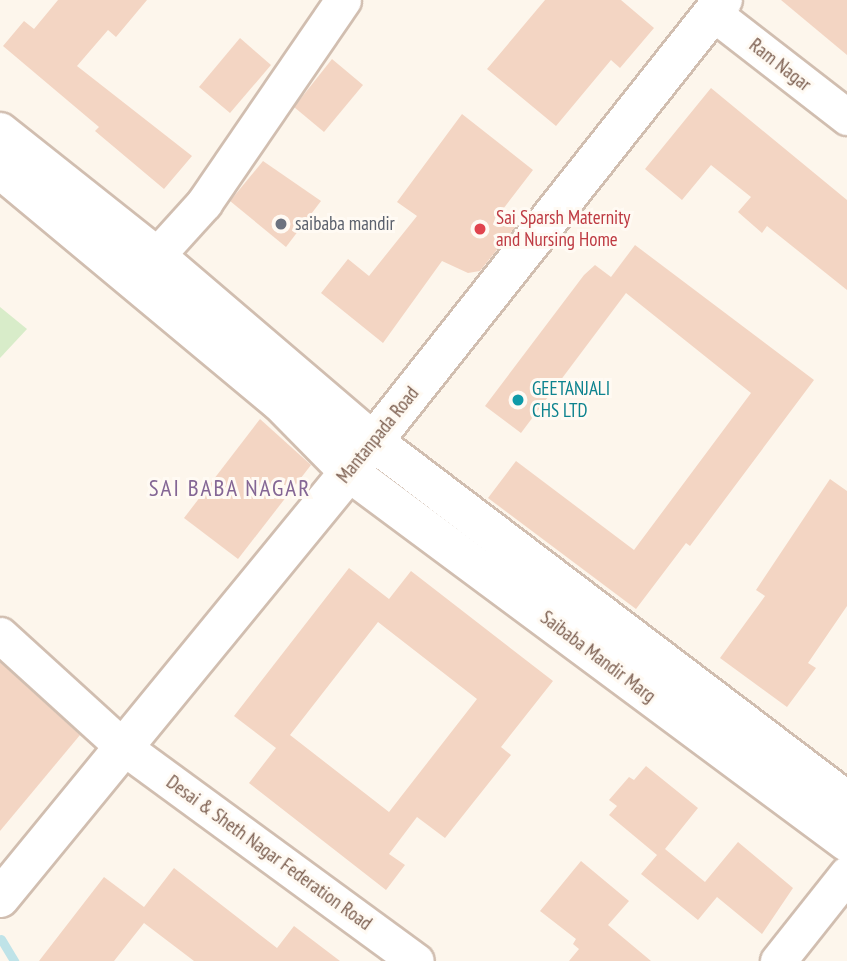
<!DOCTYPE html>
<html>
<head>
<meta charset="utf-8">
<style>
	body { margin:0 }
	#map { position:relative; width:847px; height:961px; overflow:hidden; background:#fdf6ec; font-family:"PT Sans Narrow",sans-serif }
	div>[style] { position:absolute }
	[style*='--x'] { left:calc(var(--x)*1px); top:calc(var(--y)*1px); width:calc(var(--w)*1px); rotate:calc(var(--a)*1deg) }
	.green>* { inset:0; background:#d8ecc9 }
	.stream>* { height:9px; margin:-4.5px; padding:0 4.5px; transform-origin:4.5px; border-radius:4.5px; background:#bfe3e8 }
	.building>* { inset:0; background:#f3d5c3 }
	.roads { filter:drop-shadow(2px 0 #d1beb0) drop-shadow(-2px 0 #d1beb0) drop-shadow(0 2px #d1beb0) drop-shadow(0 -2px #d1beb0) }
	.street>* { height:35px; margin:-17.5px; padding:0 17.5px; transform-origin:17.5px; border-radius:17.5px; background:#fff }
	.secondary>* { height:38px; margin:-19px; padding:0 19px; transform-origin:19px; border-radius:19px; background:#fff }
	.dots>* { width:19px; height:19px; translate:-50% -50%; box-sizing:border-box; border:4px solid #fffaf3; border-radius:50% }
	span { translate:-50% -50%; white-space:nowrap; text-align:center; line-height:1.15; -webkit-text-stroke:6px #fffaf3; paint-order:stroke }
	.street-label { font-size:19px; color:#7a5c4d }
	.health-label { font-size:19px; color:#be3a42 }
	.left { translate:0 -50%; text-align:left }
	.worship-label { font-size:19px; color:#5b616d }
	.culture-label { font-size:19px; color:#0d838f }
	.quarter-label { font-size:23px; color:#846695; letter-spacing:2px }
</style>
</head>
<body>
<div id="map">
	<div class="green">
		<div style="clip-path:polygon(0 307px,27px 329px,0 358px)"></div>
	</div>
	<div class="stream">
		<div style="--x:1;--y:939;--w:26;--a:59"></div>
	</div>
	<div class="building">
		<div style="clip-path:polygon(58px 0,147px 0,116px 37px,108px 30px,77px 66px,192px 156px,164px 189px,95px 131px,99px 127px,3px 46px,24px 21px,34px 29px)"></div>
		<div style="clip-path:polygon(545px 0,621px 0,654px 28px,620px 68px,611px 60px,556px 126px,487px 69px)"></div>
		<div style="clip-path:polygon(781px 0,847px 0,847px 55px)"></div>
		<div style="clip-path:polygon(240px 38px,271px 65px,230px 113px,199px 87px)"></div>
		<div style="clip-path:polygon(332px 59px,363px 85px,324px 132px,294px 107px)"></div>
		<div style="clip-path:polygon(711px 88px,847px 200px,847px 290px,767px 226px,762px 233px,738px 212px,751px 197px,711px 165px,682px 200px,645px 169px)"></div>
		<div style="clip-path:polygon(462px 114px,533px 170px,500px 213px,516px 226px,480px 271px,468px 273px,442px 261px,383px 343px,321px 293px,348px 259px,369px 276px,417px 216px,397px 202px)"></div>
		<div style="clip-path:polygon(263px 161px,321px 201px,286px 247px,230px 201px)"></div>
		<div style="clip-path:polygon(635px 245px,814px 380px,690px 546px,686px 543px,636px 609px,488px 498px,516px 461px,634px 550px,751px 393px,626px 293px,521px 433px,485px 406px,584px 275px,595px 265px,611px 277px)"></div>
		<div style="clip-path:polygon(260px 419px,311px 465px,238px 559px,184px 518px)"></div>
		<div style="clip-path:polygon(830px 479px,847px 491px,847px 606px,808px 663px,816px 668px,787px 707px,720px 658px,765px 596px,756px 590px)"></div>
		<div style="clip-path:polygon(evenodd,349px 568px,389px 599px,411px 571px,553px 681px,501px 747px,511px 755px,445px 838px,417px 817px,389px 854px,405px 865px,386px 890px,249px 783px,276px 748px,234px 716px,349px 568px,378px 622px,477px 699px,389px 812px,290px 735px,378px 622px)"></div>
		<div style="clip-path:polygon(0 662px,80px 735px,0 831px)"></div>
		<div style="clip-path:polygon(646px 766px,698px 808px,665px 849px,705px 882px,738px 842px,793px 888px,762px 934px,717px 897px,698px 920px,641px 874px,657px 855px,609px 815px,617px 806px,609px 800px,629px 777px,634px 780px)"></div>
		<div style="clip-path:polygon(581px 861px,629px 901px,608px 925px,651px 961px,569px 961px,579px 949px,573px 944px,576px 939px,540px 911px)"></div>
		<div style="clip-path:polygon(174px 868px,277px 948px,294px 926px,340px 961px,194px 961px,144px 923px,114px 961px,39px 961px,104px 877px,144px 907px)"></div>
	</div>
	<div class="roads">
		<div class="street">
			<div style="--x:713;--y:13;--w:170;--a:37.8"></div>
			<div style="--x:156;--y:256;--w:72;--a:-47.8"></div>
			<div style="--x:204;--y:203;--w:246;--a:-55.6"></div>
			<div style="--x:0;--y:635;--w:165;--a:42.3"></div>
			<div style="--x:122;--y:746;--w:364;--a:36.2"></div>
			<div style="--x:778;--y:961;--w:111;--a:-51.6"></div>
		</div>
		<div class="secondary">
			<div style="--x:0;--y:132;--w:199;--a:38.5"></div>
			<div style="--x:156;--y:256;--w:287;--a:40.5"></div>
			<div style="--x:374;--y:442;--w:594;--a:37.2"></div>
			<div style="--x:0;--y:169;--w:364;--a:39.8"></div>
			<div style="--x:280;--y:402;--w:98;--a:45.4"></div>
			<div style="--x:349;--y:472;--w:620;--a:36.61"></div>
			<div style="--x:0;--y:898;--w:551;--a:-50.67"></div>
			<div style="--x:349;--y:472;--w:602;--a:-51.61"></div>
		</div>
	</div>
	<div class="dots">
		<div style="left:281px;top:224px;background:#6b7280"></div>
		<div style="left:480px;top:229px;background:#e0444e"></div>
		<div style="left:518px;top:400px;background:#0f9aa8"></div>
	</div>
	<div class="street-label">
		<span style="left:780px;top:65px;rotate:38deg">Ram Nagar</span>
		<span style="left:378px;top:435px;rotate:-51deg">Mantanpada Road</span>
		<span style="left:598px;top:657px;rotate:37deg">Saibaba Mandir Marg</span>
		<span style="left:269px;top:853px;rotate:36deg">Desai &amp; Sheth Nagar Federation Road</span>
	</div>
	<div class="health-label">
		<span class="left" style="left:496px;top:229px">Sai Sparsh Maternity<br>and Nursing Home</span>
	</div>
	<div class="worship-label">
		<span class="left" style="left:295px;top:224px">saibaba mandir</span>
	</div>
	<div class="culture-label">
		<span class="left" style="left:532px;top:400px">GEETANJALI<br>CHS LTD</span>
	</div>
	<div class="quarter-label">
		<span style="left:230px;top:488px">SAI BABA NAGAR</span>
	</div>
</div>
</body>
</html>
